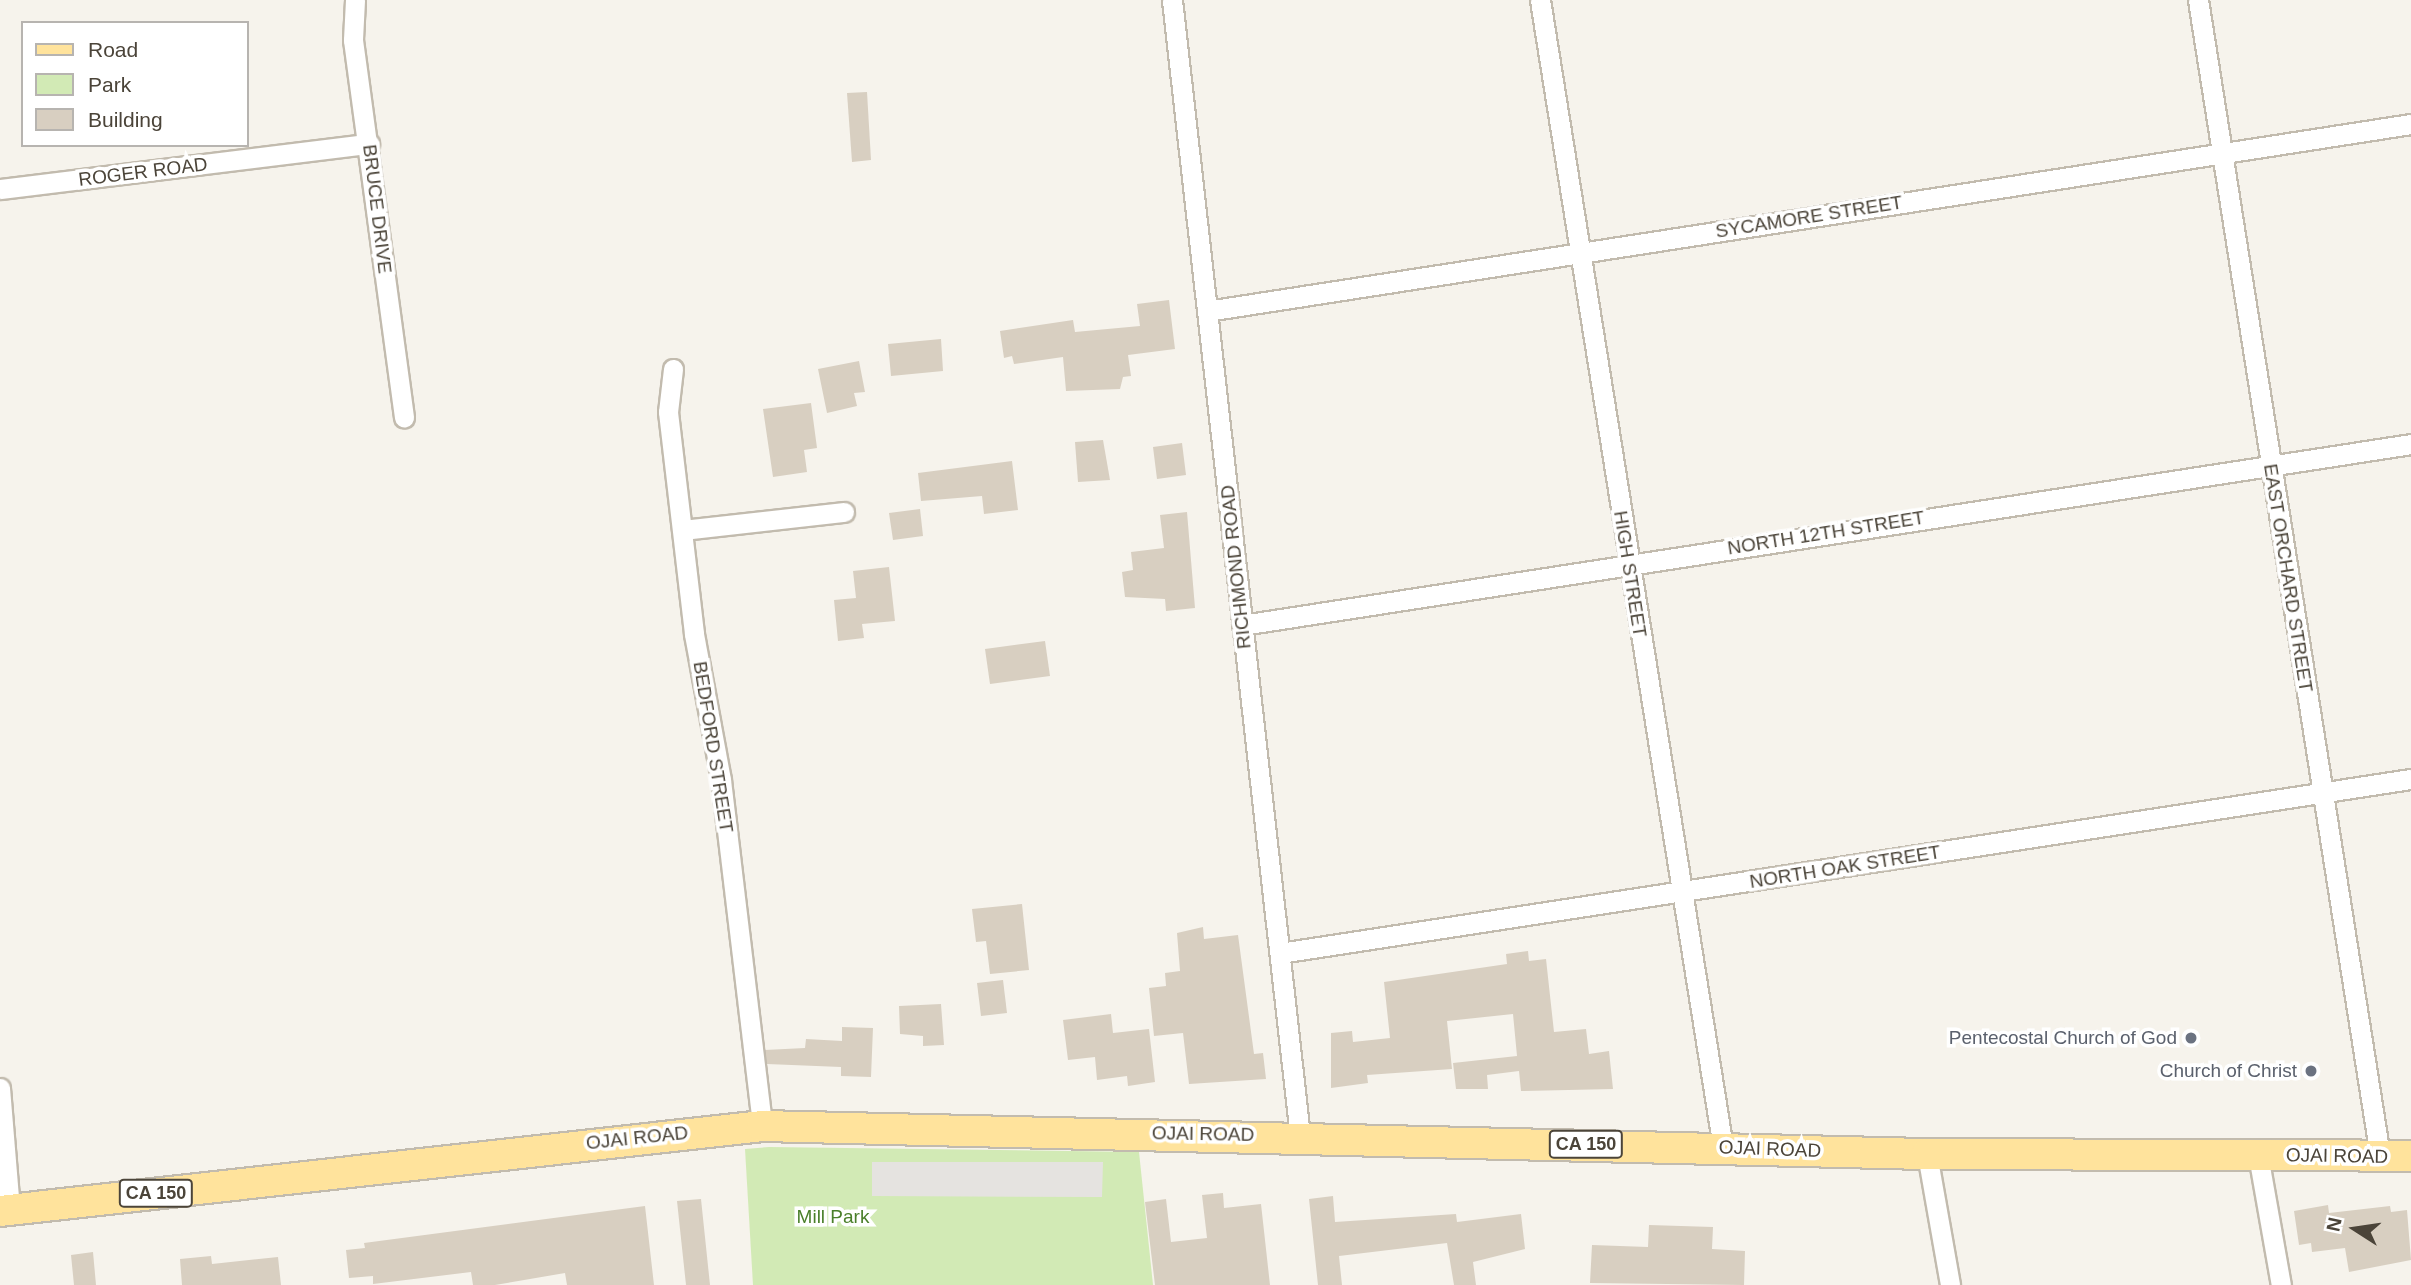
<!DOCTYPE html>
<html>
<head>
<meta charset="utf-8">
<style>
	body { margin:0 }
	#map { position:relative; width:2411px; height:1285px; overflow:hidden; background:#f6f3ec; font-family:Arial,sans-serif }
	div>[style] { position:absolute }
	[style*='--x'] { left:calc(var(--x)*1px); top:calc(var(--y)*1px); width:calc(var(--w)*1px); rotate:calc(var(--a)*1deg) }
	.green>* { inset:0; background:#d2eab5 }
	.parking>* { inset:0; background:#e5e3e0 }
	.building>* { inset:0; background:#d8cfc1 }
	.roads { filter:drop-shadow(2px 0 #c2bbae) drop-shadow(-2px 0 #c2bbae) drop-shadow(0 2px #c2bbae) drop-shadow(0 -2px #c2bbae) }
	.minor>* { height:19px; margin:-9.5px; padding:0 9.5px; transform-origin:9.5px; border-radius:9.5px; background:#fff }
	.primary>* { height:30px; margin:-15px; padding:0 15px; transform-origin:15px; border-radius:15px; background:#ffe39c }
	.dots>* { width:19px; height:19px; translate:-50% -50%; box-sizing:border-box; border:4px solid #fff; border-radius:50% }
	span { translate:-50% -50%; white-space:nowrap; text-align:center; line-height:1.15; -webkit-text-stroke:7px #fff; paint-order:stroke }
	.shield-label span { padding:2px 5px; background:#fff; border:2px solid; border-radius:5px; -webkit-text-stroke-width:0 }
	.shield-label { font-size:18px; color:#4b4439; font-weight:700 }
	.street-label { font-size:19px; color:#4b4439 }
	.worship-label { font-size:19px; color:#5b616d }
	.right { translate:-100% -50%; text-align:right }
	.park-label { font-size:19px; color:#4a7f2a }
	.legend { position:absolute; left:21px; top:21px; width:228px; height:126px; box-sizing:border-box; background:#fff; border:2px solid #b7b4b0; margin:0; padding:9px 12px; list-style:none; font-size:21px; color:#4b4439 }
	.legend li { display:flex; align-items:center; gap:14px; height:35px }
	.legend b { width:35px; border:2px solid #b7b4b0 }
	.north { position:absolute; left:2320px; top:1194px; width:70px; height:70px; -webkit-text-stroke:5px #fff; paint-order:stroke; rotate:282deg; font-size:19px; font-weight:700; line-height:28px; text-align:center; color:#4b4439 }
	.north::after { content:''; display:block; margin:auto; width:24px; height:32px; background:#4b4439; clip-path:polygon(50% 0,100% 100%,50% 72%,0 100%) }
</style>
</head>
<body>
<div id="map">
	<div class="green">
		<div style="clip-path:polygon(769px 1147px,1139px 1152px,1153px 1285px,753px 1285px,745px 1149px)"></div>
	</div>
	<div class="parking">
		<div style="clip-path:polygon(872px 1162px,1103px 1162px,1102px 1197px,872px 1196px)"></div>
	</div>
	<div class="building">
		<div style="clip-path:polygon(867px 92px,871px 160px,852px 162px,847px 93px)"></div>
		<div style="clip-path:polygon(1169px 300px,1175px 349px,1128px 355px,1131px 376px,1123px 377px,1120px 389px,1066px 391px,1063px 357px,1014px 364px,1012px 356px,1004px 358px,1000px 331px,1073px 320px,1075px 332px,1140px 326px,1137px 304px)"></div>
		<div style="clip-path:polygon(941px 339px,943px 371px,891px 376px,888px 344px)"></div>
		<div style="clip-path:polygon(859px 361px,865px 392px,854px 393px,857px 406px,827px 413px,818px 369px)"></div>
		<div style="clip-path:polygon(811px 403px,817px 448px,804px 450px,807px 472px,773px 477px,763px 409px)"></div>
		<div style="clip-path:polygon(1103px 440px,1110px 480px,1078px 482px,1075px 442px)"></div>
		<div style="clip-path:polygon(1182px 443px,1186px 475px,1157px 479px,1153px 447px)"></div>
		<div style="clip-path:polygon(1012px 461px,1018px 510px,984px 514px,982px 496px,921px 501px,918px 473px)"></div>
		<div style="clip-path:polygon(920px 509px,923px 536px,893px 540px,889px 513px)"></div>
		<div style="clip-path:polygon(1187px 512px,1195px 608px,1166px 611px,1165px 599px,1125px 597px,1122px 572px,1133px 570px,1131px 552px,1164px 548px,1160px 515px)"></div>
		<div style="clip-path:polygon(889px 567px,895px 621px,862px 624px,864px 638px,838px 641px,834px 600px,856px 598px,853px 571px)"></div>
		<div style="clip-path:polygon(1045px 641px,1050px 676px,990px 684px,985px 649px)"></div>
		<div style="clip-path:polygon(1022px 904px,1029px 970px,990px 974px,986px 941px,976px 942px,972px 909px)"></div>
		<div style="clip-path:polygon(1203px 927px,1204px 939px,1238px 935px,1254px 1054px,1263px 1053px,1266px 1079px,1189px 1084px,1183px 1033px,1154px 1036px,1149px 988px,1166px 986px,1165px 973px,1180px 971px,1177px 933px)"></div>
		<div style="clip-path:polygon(1528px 951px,1529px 961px,1546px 959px,1554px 1032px,1586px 1029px,1589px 1054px,1609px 1051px,1613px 1089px,1521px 1091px,1519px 1071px,1487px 1075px,1488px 1089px,1456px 1089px,1453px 1063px,1517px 1056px,1513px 1014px,1447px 1021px,1452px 1069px,1367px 1075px,1368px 1083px,1331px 1088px,1331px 1033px,1352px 1031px,1353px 1042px,1390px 1038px,1384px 982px,1507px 964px,1506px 954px)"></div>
		<div style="clip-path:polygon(1003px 980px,1007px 1013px,981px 1016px,977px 983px)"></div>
		<div style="clip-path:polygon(941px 1004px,944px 1045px,923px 1046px,923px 1036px,900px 1034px,899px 1006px)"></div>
		<div style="clip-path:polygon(1111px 1014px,1113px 1033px,1149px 1029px,1155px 1082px,1128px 1086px,1127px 1076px,1097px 1080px,1095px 1057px,1068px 1060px,1063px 1020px)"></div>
		<div style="clip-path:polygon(842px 1027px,873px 1028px,871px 1077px,841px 1076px,841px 1067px,767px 1064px,765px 1050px,805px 1048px,806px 1039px,842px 1041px)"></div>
		<div style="clip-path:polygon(1223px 1193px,1224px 1208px,1261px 1204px,1270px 1285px,1155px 1285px,1145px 1202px,1166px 1199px,1171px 1242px,1207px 1238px,1202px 1195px)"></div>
		<div style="clip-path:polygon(1333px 1196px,1335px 1222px,1456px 1214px,1457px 1222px,1521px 1214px,1525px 1249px,1473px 1262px,1476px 1285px,1454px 1285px,1447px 1243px,1339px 1256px,1342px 1285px,1318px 1285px,1309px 1199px)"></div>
		<div style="clip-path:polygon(701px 1199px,710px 1285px,686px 1285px,677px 1201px)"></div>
		<div style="clip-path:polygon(2328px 1205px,2329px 1213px,2390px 1206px,2391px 1212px,2407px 1210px,2411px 1260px,2349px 1272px,2345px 1248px,2312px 1252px,2311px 1243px,2299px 1245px,2294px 1211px)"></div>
		<div style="clip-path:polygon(645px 1206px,654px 1285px,567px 1285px,565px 1273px,495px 1285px,473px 1285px,471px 1272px,373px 1284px,373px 1276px,349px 1278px,346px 1250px,365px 1248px,364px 1243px)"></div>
		<div style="clip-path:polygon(1649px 1225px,1713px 1227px,1712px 1249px,1745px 1251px,1744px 1285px,1590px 1283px,1592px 1245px,1648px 1247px)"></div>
		<div style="clip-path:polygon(93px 1252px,96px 1285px,74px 1285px,71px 1255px)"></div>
		<div style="clip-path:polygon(211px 1256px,212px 1264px,278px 1257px,281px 1285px,182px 1285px,180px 1259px)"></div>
	</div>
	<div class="roads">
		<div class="minor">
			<div style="--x:355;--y:0;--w:40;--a:92.9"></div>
			<div style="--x:353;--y:40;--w:381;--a:82.3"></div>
			<div style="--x:1172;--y:0;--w:1142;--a:83.57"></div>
			<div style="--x:1540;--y:0;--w:1162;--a:80.94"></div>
			<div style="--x:2198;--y:0;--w:1170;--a:81.05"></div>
			<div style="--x:0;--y:189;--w:372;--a:-7"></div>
			<div style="--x:1207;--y:311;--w:1218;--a:-8.83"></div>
			<div style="--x:673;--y:369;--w:43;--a:96.6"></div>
			<div style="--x:668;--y:412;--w:224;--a:83.3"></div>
			<div style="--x:694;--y:634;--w:148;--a:79.5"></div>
			<div style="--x:721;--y:780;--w:348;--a:83.2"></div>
			<div style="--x:683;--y:530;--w:162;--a:-6.4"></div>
			<div style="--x:1242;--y:625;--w:1183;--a:-8.8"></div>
			<div style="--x:1280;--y:953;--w:1144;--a:-8.75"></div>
			<div style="--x:0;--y:1088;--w:121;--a:85.3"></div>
			<div style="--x:1927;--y:1154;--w:133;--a:80"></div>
			<div style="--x:2258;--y:1155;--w:132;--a:80"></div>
		</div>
		<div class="primary">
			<div style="--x:0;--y:1211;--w:767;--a:-6.36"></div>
			<div style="--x:762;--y:1126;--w:1165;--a:1.38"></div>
			<div style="--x:1927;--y:1154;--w:484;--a:0.2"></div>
		</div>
	</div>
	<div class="dots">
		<div style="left:2191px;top:1038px;background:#6b7280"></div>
		<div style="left:2311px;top:1071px;background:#6b7280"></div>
	</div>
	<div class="shield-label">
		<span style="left:1586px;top:1144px">CA 150</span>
		<span style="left:156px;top:1193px">CA 150</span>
	</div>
	<div class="street-label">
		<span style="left:143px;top:172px;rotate:-7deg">ROGER ROAD</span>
		<span style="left:377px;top:209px;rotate:83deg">BRUCE DRIVE</span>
		<span style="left:1809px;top:217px;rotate:-9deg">SYCAMORE STREET</span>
		<span style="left:1826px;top:533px;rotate:-9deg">NORTH 12TH STREET</span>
		<span style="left:1236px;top:567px;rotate:-96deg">RICHMOND ROAD</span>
		<span style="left:1630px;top:574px;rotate:81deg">HIGH STREET</span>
		<span style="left:2288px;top:578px;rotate:81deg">EAST ORCHARD STREET</span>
		<span style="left:713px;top:747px;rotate:81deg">BEDFORD STREET</span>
		<span style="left:1845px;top:867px;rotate:-9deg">NORTH OAK STREET</span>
		<span style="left:1203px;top:1134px;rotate:1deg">OJAI ROAD</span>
		<span style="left:637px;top:1138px;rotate:-6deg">OJAI ROAD</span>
		<span style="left:1770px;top:1149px;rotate:2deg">OJAI ROAD</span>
		<span style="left:2337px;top:1156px;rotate:1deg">OJAI ROAD</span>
	</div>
	<div class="worship-label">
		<span class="right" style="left:2177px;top:1038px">Pentecostal Church of God</span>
		<span class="right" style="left:2297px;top:1071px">Church of Christ</span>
	</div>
	<div class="park-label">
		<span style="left:833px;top:1217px">Mill Park</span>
	</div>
	<ul class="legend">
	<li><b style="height:9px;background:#ffe39c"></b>Road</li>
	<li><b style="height:19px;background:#d2eab5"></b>Park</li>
	<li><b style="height:19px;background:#d8cfc1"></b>Building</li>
	</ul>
	<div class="north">N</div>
</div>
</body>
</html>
